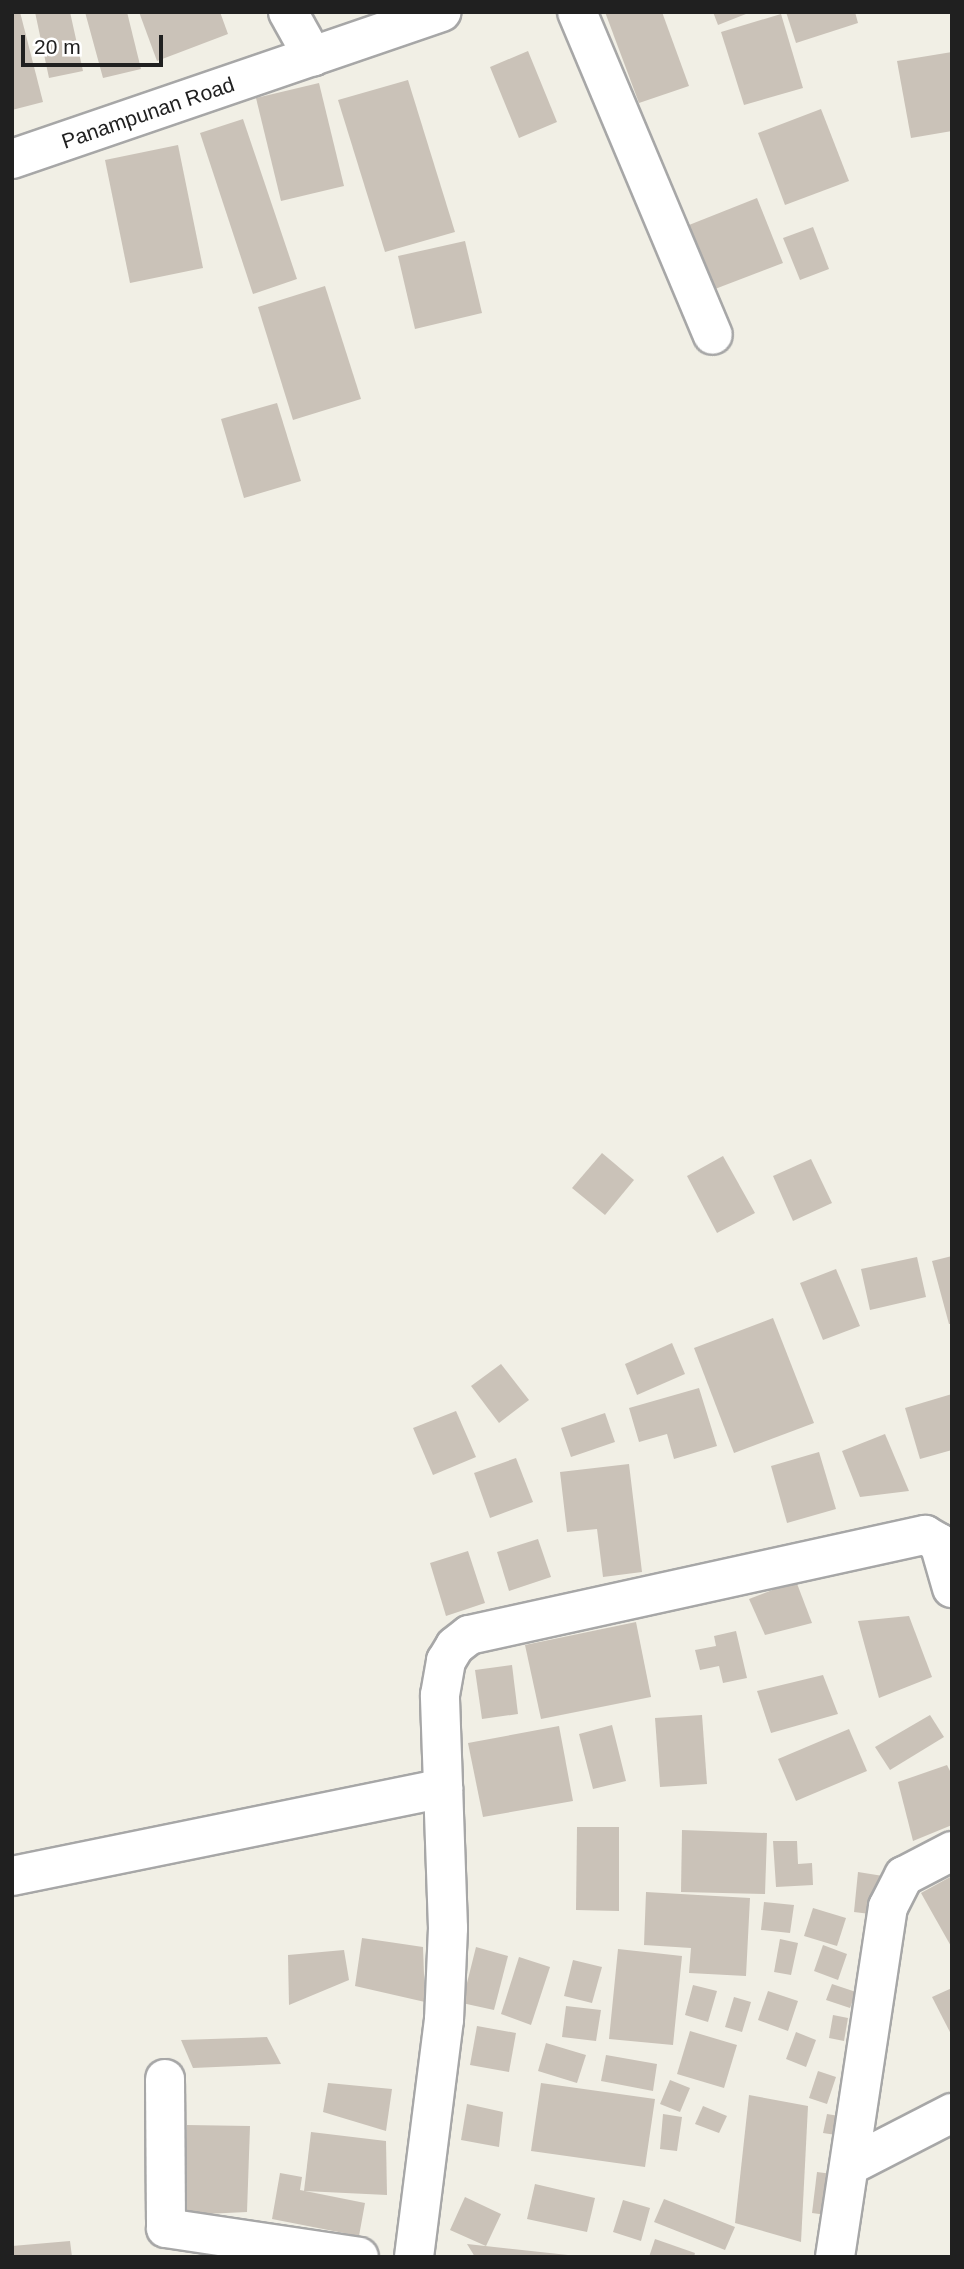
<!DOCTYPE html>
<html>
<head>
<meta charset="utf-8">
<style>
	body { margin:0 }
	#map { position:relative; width:964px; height:2269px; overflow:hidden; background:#f1efe5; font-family:Helvetica,sans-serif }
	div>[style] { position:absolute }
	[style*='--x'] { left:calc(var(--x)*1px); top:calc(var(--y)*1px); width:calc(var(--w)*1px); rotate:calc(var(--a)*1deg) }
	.building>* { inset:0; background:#cac2b8 }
	.roads { filter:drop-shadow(2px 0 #a7a7a7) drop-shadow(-2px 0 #a7a7a7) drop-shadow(0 2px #a7a7a7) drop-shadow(0 -2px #a7a7a7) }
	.minor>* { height:38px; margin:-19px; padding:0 19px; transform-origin:19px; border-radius:19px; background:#fff }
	span { translate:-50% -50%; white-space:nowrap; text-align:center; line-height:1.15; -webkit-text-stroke:6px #fff; paint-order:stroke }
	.street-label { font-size:21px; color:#202020 }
	.frame { position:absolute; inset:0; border:14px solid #202020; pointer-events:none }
	.scale { position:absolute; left:21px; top:35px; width:142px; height:32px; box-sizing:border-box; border:4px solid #202020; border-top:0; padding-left:9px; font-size:21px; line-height:24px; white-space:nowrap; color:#202020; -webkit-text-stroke:5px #fff; paint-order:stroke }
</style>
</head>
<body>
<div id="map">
	<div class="building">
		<div style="clip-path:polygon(12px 12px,20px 12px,43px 102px,12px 110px)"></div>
		<div style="clip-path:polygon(35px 12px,70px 12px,83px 71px,49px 78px)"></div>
		<div style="clip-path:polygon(85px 12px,127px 12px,141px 69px,103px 78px)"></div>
		<div style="clip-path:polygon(139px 12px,220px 12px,228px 34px,157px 61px)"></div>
		<div style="clip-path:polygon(605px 12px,662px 12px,689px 86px,639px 103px)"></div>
		<div style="clip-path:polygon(713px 12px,751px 12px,718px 25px)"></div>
		<div style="clip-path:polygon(786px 12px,855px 12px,858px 23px,796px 43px)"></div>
		<div style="clip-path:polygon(781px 14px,803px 88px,744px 105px,721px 32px)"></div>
		<div style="clip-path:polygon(528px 51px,557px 122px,519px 138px,490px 67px)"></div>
		<div style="clip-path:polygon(952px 52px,952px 131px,911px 138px,897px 61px)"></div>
		<div style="clip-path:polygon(408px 80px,455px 232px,385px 252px,338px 100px)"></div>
		<div style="clip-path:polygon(319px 83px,344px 186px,281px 201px,256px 98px)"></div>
		<div style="clip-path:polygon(821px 109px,849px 181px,785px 205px,758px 133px)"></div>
		<div style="clip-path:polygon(243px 119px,297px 279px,253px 294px,200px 133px)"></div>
		<div style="clip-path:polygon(178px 145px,203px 268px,130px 283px,105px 160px)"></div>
		<div style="clip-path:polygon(757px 198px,783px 263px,715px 289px,689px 225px)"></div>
		<div style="clip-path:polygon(813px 227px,829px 269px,800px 280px,783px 238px)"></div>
		<div style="clip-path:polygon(465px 241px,482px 313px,415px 329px,398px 256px)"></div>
		<div style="clip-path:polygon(325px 286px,361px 399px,293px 420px,258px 307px)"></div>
		<div style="clip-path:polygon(277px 403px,301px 481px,244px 498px,221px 419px)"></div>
		<div style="clip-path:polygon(602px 1153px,634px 1180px,605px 1215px,572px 1188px)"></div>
		<div style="clip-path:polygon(723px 1156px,755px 1213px,717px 1233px,687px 1176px)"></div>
		<div style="clip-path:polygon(811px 1159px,832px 1203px,793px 1221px,773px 1176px)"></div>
		<div style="clip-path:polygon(952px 1256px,952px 1324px,949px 1324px,932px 1261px)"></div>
		<div style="clip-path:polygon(917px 1257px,926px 1297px,870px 1310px,861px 1269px)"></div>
		<div style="clip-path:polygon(836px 1269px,860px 1326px,823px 1340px,800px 1283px)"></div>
		<div style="clip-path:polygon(773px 1318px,814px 1423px,734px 1453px,694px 1348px)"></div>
		<div style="clip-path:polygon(672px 1343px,685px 1374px,637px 1395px,625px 1364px)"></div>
		<div style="clip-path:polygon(501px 1364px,529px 1400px,499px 1423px,471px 1386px)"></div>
		<div style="clip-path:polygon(699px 1388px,717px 1446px,674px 1459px,667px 1434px,639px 1442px,629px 1408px)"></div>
		<div style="clip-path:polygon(952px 1394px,952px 1450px,920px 1459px,905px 1408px)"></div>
		<div style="clip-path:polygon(456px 1411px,476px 1457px,433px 1475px,413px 1428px)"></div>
		<div style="clip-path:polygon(605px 1413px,615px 1442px,571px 1457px,561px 1428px)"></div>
		<div style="clip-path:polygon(885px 1434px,909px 1491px,860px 1497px,842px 1451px)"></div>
		<div style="clip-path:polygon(819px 1452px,836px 1509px,787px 1523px,771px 1466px)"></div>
		<div style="clip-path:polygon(516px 1458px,533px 1502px,490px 1518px,474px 1473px)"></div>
		<div style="clip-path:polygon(629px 1464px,642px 1572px,603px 1577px,597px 1529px,567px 1532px,560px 1472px)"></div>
		<div style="clip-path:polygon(538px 1539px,551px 1577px,509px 1591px,497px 1552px)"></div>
		<div style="clip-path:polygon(468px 1551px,485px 1603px,446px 1616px,430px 1563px)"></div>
		<div style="clip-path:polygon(796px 1581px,812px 1623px,765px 1635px,749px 1599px)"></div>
		<div style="clip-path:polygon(909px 1616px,932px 1677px,879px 1698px,858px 1621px)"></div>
		<div style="clip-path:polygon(636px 1622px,651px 1697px,541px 1719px,525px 1645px)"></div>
		<div style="clip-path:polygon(736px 1631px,747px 1678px,723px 1683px,719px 1666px,700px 1670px,695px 1650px,716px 1646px,714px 1636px)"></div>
		<div style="clip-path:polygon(512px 1665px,518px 1714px,482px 1719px,475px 1670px)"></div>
		<div style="clip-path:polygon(823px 1675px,838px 1714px,771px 1733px,757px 1691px)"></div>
		<div style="clip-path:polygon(702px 1715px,707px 1784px,660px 1787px,655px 1718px)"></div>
		<div style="clip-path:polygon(930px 1715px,944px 1737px,890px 1770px,875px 1747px)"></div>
		<div style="clip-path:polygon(612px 1725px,626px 1781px,593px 1789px,579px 1734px)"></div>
		<div style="clip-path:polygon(559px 1726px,573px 1801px,483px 1817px,468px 1743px)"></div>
		<div style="clip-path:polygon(849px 1729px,867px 1771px,796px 1801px,778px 1759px)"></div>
		<div style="clip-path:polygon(947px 1765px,952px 1775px,952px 1825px,913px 1841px,898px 1782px)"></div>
		<div style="clip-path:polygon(577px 1827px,619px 1827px,619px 1911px,576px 1910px)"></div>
		<div style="clip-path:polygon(682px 1830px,767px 1833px,765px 1894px,681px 1892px)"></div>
		<div style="clip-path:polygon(773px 1841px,797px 1841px,798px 1864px,812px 1863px,813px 1885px,776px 1887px)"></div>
		<div style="clip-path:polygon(858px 1872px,883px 1876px,878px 1915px,854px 1912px)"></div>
		<div style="clip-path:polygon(952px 1876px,952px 1948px,921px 1893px)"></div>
		<div style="clip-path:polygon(646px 1892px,750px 1898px,746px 1976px,689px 1973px,691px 1948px,644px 1945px)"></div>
		<div style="clip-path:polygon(764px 1902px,794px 1905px,790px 1933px,761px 1930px)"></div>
		<div style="clip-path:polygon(813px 1908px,846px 1918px,837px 1946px,804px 1936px)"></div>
		<div style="clip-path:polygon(362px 1938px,423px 1947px,425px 2002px,355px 1986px)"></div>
		<div style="clip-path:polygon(780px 1939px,798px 1943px,791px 1975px,774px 1972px)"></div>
		<div style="clip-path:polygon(823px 1945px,847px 1954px,838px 1980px,814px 1971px)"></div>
		<div style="clip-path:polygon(476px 1947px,508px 1956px,494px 2010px,462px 2003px)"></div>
		<div style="clip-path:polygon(618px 1949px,682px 1956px,673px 2045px,609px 2039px)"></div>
		<div style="clip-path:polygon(344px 1950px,349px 1980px,289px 2005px,288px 1955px)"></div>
		<div style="clip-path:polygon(519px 1957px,550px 1967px,531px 2025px,501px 2014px)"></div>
		<div style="clip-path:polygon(573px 1960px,602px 1967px,592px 2003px,564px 1996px)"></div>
		<div style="clip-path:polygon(832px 1984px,856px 1992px,850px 2008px,826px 2000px)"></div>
		<div style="clip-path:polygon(693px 1985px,717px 1991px,708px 2022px,685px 2015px)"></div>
		<div style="clip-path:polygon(952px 1988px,952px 2036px,932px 1997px)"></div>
		<div style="clip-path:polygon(768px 1991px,798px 2001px,788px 2031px,758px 2020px)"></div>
		<div style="clip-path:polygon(734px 1997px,751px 2002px,742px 2032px,725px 2027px)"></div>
		<div style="clip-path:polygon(566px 2006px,601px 2010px,596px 2041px,562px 2037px)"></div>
		<div style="clip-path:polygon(833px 2015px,848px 2018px,844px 2041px,829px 2038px)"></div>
		<div style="clip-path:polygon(477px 2026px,516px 2033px,509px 2072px,470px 2065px)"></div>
		<div style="clip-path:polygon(690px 2031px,737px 2045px,724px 2088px,677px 2074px)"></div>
		<div style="clip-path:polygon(796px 2032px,816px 2040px,806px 2067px,786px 2059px)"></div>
		<div style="clip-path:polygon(267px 2037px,281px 2064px,193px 2068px,181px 2040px)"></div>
		<div style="clip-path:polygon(546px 2043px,586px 2055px,577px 2083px,538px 2071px)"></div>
		<div style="clip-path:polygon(606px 2055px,657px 2064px,653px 2091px,601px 2081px)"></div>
		<div style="clip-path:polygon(818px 2071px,836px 2077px,827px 2104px,809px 2098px)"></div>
		<div style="clip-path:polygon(670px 2080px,690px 2088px,680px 2112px,660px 2104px)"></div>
		<div style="clip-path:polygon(328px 2083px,392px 2089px,386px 2131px,323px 2112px)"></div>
		<div style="clip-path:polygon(541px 2083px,655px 2099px,645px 2167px,531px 2151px)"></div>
		<div style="clip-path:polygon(749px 2095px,808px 2106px,801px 2242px,735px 2223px)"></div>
		<div style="clip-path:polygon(467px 2104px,503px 2112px,499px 2147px,461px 2140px)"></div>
		<div style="clip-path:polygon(703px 2106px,727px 2116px,719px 2133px,695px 2124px)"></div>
		<div style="clip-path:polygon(663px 2114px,682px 2117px,677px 2151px,660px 2149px)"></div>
		<div style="clip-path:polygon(827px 2114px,839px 2116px,836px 2135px,823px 2133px)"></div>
		<div style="clip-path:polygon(187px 2125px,250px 2126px,247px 2212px,183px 2215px)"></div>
		<div style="clip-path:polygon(311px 2132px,386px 2141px,387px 2195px,304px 2191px)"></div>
		<div style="clip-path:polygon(817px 2172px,840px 2175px,834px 2216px,812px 2213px)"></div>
		<div style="clip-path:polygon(280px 2173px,302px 2177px,300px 2190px,365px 2203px,359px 2236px,272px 2219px)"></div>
		<div style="clip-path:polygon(535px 2184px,595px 2198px,587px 2232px,527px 2219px)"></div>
		<div style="clip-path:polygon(465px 2197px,501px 2214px,486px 2246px,450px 2230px)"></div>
		<div style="clip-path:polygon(664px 2199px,735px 2227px,725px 2250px,654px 2222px)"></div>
		<div style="clip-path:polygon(623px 2200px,650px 2208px,641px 2241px,613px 2232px)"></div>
		<div style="clip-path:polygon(655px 2239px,695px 2253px,694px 2257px,649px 2257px)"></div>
		<div style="clip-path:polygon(70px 2241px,72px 2257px,12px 2257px,12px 2246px)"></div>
		<div style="clip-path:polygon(467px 2244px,568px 2255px,568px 2257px,475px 2257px)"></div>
	</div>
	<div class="roads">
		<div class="minor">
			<div style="--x:288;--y:12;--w:51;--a:60.9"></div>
			<div style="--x:577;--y:12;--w:350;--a:67.2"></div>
			<div style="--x:12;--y:159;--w:454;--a:-18.9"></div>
			<div style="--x:12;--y:1876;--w:440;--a:-11.5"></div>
			<div style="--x:165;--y:2079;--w:149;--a:89.6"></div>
			<div style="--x:166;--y:2228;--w:195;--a:8.5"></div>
			<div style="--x:851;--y:2165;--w:114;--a:-27.2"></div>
			<div style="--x:414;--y:2257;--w:239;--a:-82.8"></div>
			<div style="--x:444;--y:2020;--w:92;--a:-87.5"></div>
			<div style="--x:448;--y:1928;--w:233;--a:-92"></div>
			<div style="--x:440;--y:1695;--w:35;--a:-80"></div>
			<div style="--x:446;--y:1661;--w:17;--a:-59"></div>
			<div style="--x:455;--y:1646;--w:18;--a:-38"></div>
			<div style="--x:469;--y:1635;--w:467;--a:-12.4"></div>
			<div style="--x:925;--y:1535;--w:16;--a:30"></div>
			<div style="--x:939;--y:1543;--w:47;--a:73.9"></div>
			<div style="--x:835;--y:2257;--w:354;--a:-81.4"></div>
			<div style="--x:888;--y:1907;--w:35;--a:-63"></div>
			<div style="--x:904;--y:1876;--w:54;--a:-27.5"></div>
		</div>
	</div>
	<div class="street-label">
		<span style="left:148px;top:113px;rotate:-19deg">Panampunan Road</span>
	</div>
	<div class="frame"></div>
	<div class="scale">20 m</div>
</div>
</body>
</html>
